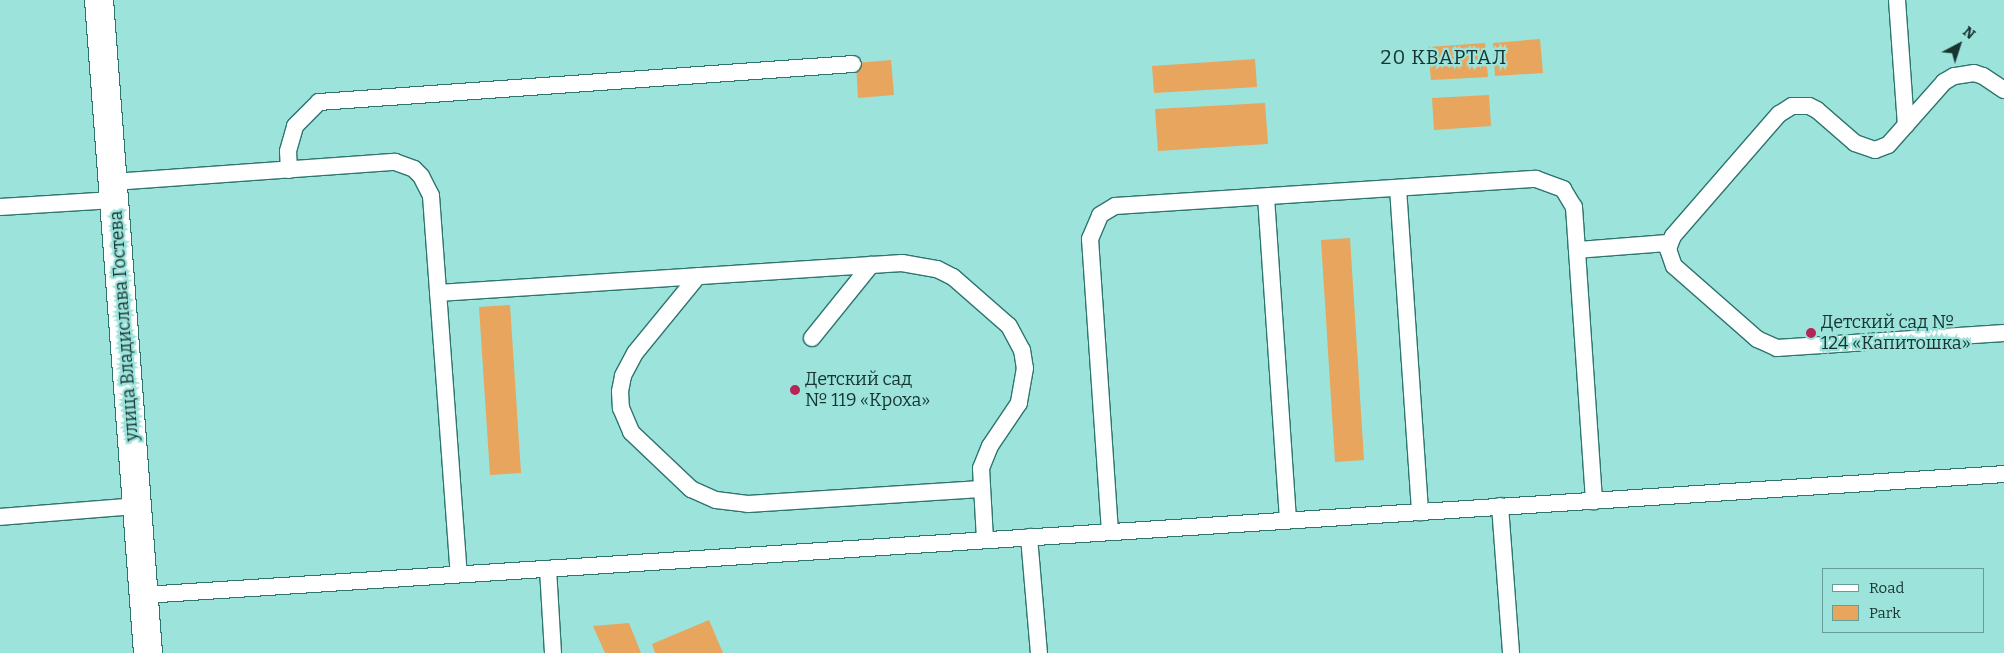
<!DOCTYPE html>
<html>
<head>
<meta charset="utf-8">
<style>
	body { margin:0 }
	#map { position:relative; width:2004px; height:653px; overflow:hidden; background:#9ce3db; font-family:Bitter,serif }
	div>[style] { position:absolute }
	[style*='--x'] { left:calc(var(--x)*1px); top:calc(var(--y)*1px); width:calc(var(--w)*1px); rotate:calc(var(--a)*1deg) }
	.green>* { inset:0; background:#e7a55e }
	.roads { filter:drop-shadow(1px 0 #2d756e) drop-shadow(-1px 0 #2d756e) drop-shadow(0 1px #2d756e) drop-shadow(0 -1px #2d756e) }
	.lane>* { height:16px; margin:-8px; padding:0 8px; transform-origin:8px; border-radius:8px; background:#fff }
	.secondary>* { height:28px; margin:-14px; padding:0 14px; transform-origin:14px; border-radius:14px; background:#fff }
	.dots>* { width:14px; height:14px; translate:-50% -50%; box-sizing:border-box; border:2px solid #9ce3db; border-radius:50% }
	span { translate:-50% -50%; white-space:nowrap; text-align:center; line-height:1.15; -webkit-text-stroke:4.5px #9ce3db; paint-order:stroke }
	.poi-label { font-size:18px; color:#173431 }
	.left { translate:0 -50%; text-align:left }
	.street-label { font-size:18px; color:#173431 }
	.quarter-label { font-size:20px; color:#173431; letter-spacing:1px }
	.legend { position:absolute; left:1822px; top:568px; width:162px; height:65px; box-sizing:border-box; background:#9ce3db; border:1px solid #679d97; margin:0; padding:6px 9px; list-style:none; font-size:15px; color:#173431 }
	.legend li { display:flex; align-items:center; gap:10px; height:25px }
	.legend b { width:25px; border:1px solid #679d97 }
	.north { position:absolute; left:1934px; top:20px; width:50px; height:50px; -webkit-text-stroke:4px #9ce3db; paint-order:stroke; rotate:40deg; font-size:14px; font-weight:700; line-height:20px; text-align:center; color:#173431 }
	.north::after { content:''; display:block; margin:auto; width:18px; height:22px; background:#173431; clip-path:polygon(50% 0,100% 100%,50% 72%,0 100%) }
</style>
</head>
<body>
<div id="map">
	<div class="green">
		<div style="clip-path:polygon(1540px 39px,1543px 73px,1495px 76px,1493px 43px)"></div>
		<div style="clip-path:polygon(1485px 43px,1488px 77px,1431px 80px,1428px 47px)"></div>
		<div style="clip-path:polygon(1255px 59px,1257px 87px,1154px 93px,1152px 66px)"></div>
		<div style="clip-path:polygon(891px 60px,894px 95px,858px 98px,856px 63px)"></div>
		<div style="clip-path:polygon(1489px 95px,1491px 126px,1434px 130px,1432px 98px)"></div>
		<div style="clip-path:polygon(1265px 103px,1268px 144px,1158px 151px,1155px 109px)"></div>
		<div style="clip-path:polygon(1350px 238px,1364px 460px,1335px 462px,1321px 240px)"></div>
		<div style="clip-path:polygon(510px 305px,521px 473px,490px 475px,479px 307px)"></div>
		<div style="clip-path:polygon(709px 620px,723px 653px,655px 653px,652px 644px)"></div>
		<div style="clip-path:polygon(629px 623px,641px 653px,605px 653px,593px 626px)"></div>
	</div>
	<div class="roads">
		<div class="lane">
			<div style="--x:1897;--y:0;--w:125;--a:85.9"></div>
			<div style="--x:2004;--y:90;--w:25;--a:-146"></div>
			<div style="--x:1983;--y:76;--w:9;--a:-162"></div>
			<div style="--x:1974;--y:73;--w:20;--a:171"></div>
			<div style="--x:1954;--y:76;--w:12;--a:149"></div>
			<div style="--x:1944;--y:82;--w:84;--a:131.6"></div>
			<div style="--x:1888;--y:145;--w:14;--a:159"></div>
			<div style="--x:1875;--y:150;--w:21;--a:-161"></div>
			<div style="--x:1855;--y:143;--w:50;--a:-139"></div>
			<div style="--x:1817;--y:110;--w:9;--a:-153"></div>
			<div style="--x:1809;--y:106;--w:17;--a:180"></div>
			<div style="--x:1792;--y:106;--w:15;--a:148"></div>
			<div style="--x:1779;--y:114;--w:162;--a:131"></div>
			<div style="--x:1673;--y:236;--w:14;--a:111"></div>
			<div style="--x:1668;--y:249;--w:18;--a:71"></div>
			<div style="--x:1674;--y:266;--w:111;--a:41.3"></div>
			<div style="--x:1757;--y:339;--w:22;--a:24"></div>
			<div style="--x:1777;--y:348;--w:227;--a:-3.8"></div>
			<div style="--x:289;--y:170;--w:19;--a:-93"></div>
			<div style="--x:288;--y:151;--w:26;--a:-74"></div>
			<div style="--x:295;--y:126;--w:34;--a:-45"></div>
			<div style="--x:319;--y:102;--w:535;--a:-4.07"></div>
			<div style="--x:113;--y:182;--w:283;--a:-4.1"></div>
			<div style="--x:395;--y:162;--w:20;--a:20"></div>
			<div style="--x:414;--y:169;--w:10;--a:45"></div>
			<div style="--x:421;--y:176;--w:22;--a:63"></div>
			<div style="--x:431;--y:196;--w:379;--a:85.8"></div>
			<div style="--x:1398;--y:188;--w:325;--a:86.1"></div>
			<div style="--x:1266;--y:197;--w:324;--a:86.1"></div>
			<div style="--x:0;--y:207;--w:114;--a:-3.5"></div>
			<div style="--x:1577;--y:250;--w:92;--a:-4.4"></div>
			<div style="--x:698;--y:276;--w:99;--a:129.3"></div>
			<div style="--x:635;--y:353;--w:26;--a:118"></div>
			<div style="--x:623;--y:376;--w:15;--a:101"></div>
			<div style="--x:620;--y:391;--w:17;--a:87"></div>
			<div style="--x:621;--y:408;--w:26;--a:67"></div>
			<div style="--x:631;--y:432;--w:83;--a:43.5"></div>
			<div style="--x:691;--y:489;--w:27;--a:24"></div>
			<div style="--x:716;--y:500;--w:32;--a:7"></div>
			<div style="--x:748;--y:504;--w:233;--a:-3.7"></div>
			<div style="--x:438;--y:293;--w:465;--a:-3.7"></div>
			<div style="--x:902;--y:263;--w:36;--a:10"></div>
			<div style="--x:937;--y:269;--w:18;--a:27"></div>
			<div style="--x:953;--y:277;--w:74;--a:41.2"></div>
			<div style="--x:1009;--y:326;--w:27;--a:62"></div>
			<div style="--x:1022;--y:350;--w:18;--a:81"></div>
			<div style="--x:1025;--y:368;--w:36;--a:100"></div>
			<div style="--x:1019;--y:403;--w:52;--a:124"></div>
			<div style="--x:990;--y:446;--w:24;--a:112"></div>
			<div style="--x:981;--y:468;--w:72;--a:86.8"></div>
			<div style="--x:812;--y:338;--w:94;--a:-51.1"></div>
			<div style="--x:1500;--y:506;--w:147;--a:85.7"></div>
			<div style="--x:0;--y:517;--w:137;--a:-4.6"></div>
			<div style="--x:1110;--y:532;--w:294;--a:-93.9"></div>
			<div style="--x:1090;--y:239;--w:26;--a:-67"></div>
			<div style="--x:1100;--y:215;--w:17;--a:-31"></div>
			<div style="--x:1115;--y:206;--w:422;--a:-3.7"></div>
			<div style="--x:1536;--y:179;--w:29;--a:20"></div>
			<div style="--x:1563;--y:189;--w:21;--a:59"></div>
			<div style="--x:1574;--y:207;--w:295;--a:86.1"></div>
			<div style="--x:1029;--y:537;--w:116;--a:85.1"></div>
			<div style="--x:548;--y:569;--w:84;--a:86.6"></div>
			<div style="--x:144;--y:595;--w:1864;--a:-3.72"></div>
		</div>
		<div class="secondary">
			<div style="--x:99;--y:0;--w:655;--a:85.71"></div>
		</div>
	</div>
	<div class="dots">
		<div style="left:1811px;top:333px;background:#b52556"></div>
		<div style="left:795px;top:390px;background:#b52556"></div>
	</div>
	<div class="poi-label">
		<span class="left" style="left:1821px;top:333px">Детский сад №<br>124 «Капитошка»</span>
		<span class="left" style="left:805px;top:390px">Детский сад<br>№ 119 «Кроха»</span>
	</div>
	<div class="street-label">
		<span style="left:124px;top:326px;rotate:-94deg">улица Владислава Гостева</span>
	</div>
	<div class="quarter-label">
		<span style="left:1444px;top:57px">20 КВАРТАЛ</span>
	</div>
	<ul class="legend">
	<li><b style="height:6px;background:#fff"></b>Road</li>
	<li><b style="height:14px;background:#e7a55e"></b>Park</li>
	</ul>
	<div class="north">N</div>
</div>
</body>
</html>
